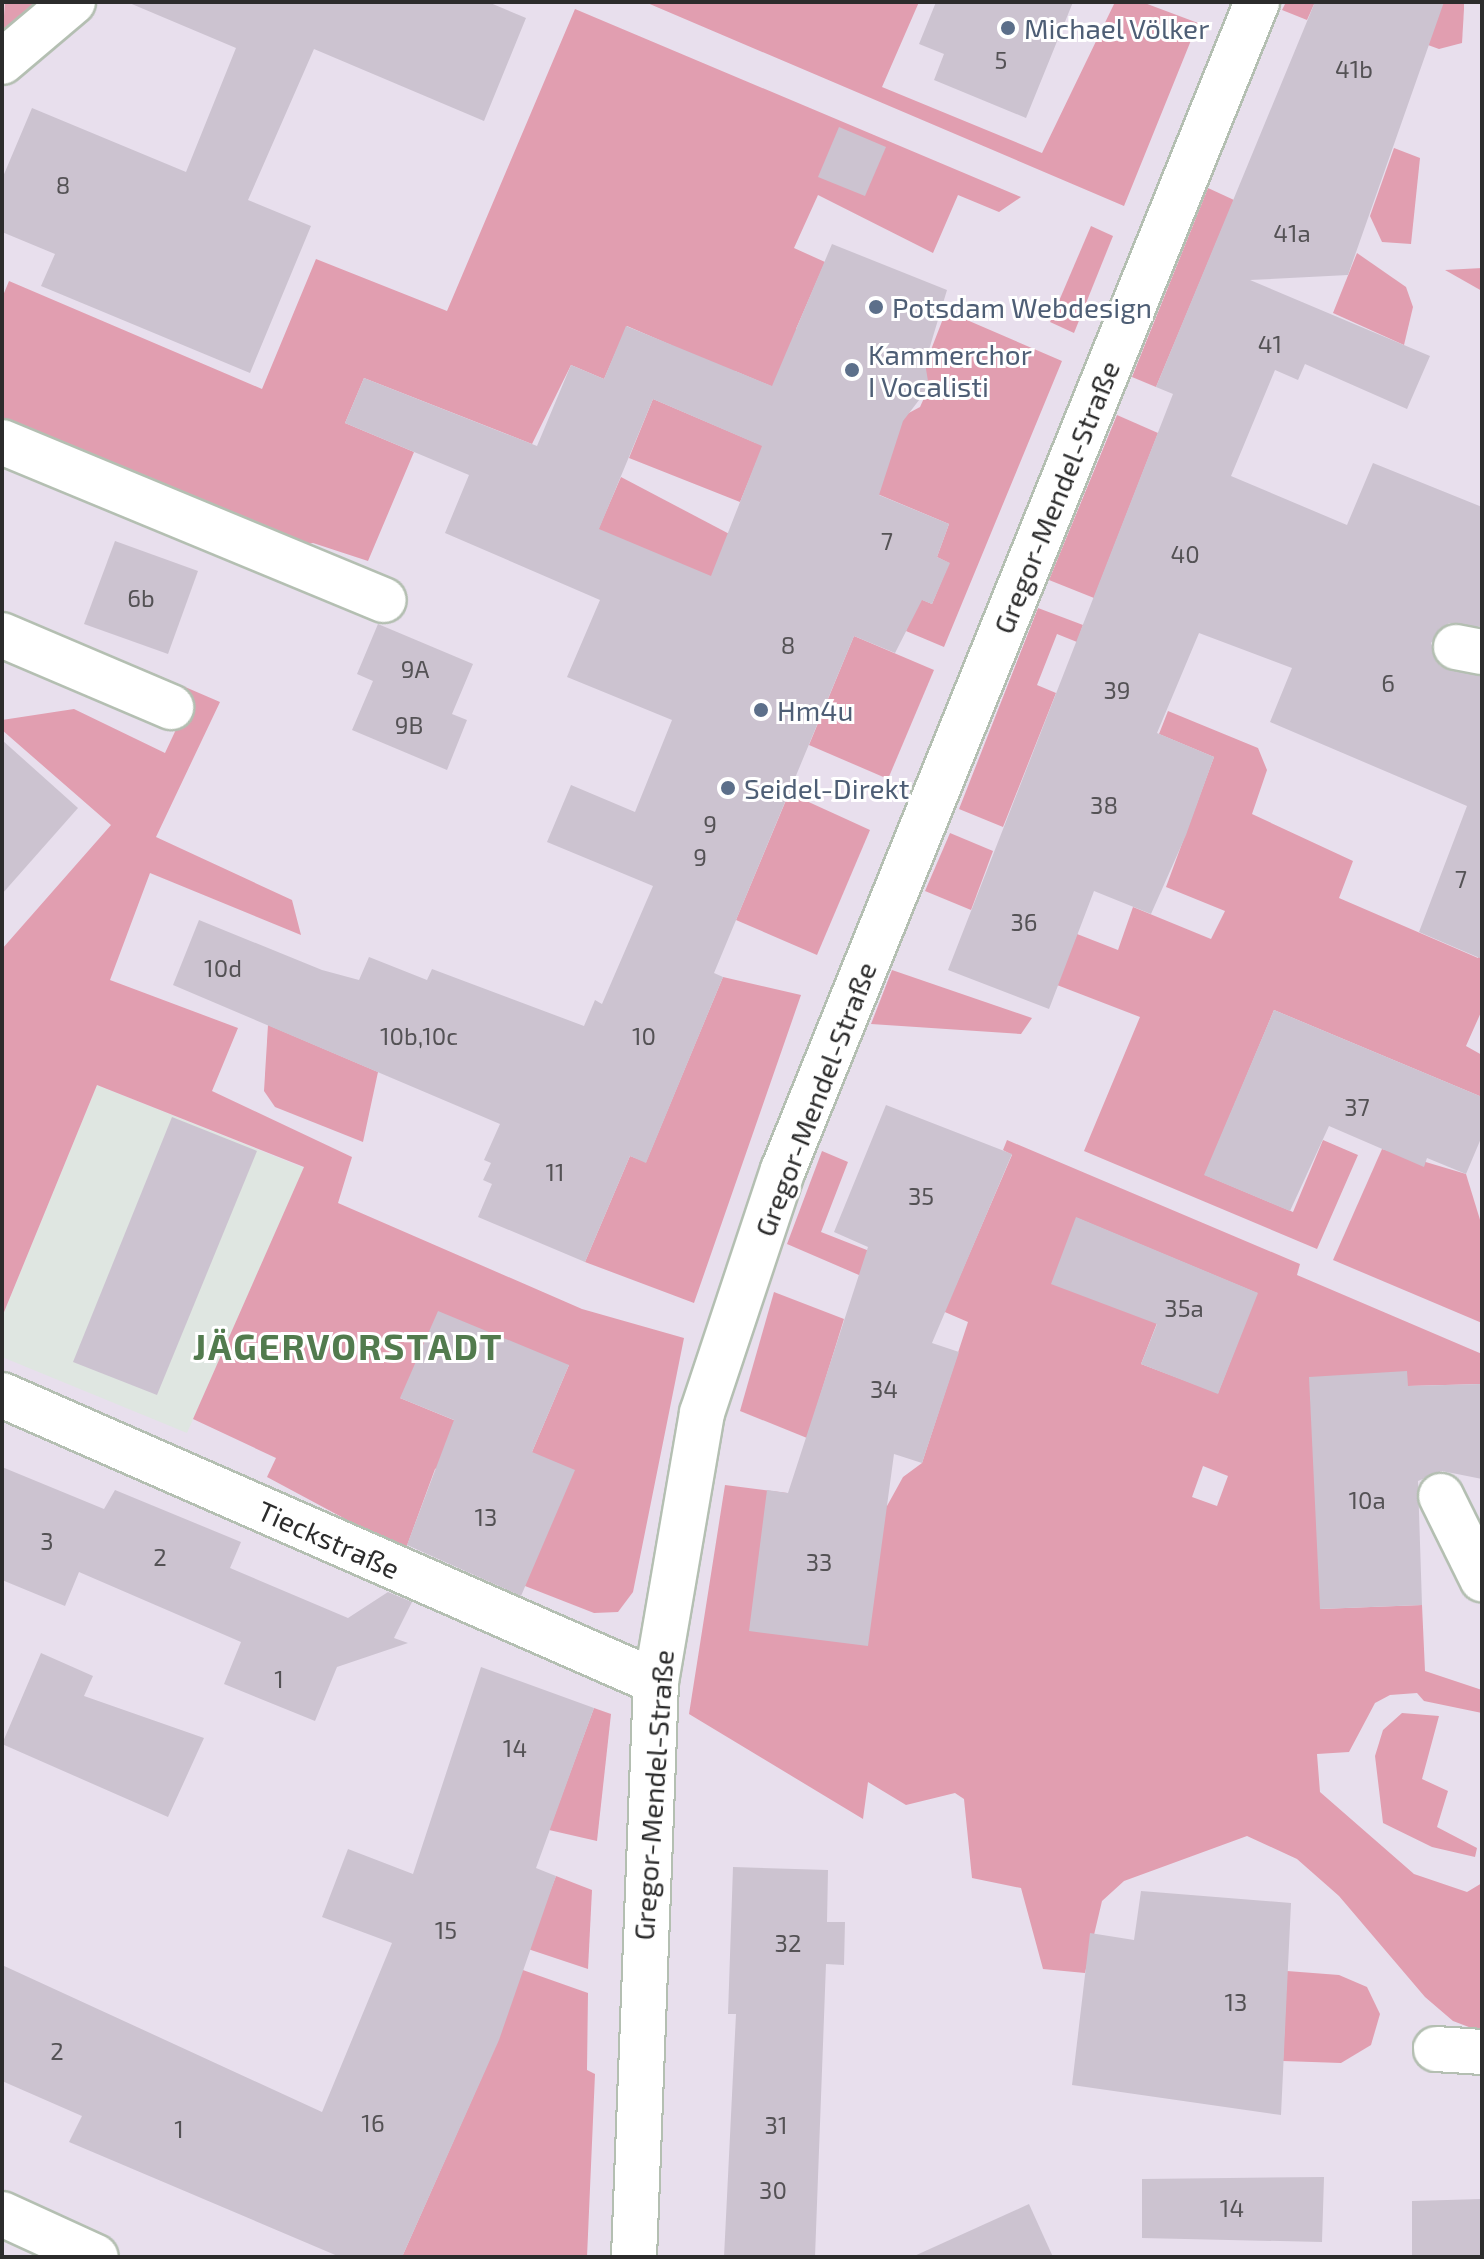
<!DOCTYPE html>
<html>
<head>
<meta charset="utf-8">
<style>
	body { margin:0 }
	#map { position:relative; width:1484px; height:2259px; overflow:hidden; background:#e8dfed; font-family:"Exo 2",sans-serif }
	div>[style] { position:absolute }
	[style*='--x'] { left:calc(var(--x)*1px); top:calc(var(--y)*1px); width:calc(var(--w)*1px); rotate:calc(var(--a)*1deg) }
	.industrial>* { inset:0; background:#dfe6e1 }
	.green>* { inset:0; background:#e19eb0 }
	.building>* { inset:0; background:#ccc3d0 }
	.roads { filter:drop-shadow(2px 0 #b4bfb2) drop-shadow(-2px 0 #b4bfb2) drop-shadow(0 2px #b4bfb2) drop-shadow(0 -2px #b4bfb2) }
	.minor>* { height:44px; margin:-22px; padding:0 22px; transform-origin:22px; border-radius:22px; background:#fff }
	.dots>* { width:22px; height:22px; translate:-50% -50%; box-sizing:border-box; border:4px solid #fff; border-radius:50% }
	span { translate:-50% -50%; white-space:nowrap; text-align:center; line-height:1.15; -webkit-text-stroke:6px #fff; paint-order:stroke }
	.number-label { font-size:24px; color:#545255 }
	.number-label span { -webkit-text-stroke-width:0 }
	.service-label { font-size:28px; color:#4e5e75 }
	.left { translate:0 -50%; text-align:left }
	.street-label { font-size:28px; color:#2c2c2c }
	.district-label { font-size:36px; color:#527b4e; font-weight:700; letter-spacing:2px }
	.frame { position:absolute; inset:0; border:4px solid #2c2c2c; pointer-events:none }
</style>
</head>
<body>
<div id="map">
	<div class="industrial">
		<div style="clip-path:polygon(97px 1085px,304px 1168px,187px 1433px,2px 1357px,2px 1317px)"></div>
	</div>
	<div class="green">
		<div style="clip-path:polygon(5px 2px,51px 2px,2px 43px)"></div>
		<div style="clip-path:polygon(645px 2px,919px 2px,882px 87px,1042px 153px,1115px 2px,1142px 2px,1198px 23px,1124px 206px)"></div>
		<div style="clip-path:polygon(1286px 2px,1315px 2px,1307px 20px,1282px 10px)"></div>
		<div style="clip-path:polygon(1439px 2px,1464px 2px,1464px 9px,1462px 43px,1439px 49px,1428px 45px)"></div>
		<div style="clip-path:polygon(575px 9px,1021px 197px,999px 212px,958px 195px,933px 253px,818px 195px,794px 248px,825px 262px,796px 329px,905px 415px,920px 407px,929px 387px,922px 373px,946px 311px,1062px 361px,944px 647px,906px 631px,918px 598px,932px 604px,949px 563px,937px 557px,949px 524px,763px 446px,740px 502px,629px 458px,653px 399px,756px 443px,778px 389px,735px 371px,727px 388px,671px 345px,627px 326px,604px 379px,571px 365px,532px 444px,364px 378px,345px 423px,414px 452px,368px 561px,313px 543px,273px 550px,2px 424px,2px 298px,9px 281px,262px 389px,316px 259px,447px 311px)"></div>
		<div style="clip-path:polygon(1394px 148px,1420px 158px,1411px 244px,1382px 242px,1370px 216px)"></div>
		<div style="clip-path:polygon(1208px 188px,1234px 200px,1156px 387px,1132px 377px)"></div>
		<div style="clip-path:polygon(1091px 226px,1113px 236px,1074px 333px,1050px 322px)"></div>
		<div style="clip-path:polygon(1357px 253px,1406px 287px,1413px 307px,1404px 345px,1333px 313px)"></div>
		<div style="clip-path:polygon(1482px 268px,1482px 291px,1445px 270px)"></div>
		<div style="clip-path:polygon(1117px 415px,1158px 433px,1094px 598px,1049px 580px)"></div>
		<div style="clip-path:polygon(621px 477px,737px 538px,762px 598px,598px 530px)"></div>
		<div style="clip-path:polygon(1038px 608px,1083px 625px,1077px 642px,1057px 634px,1037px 685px,1056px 693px,1003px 827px,959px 809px)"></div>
		<div style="clip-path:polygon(854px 636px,934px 670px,888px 779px,809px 745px)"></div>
		<div style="clip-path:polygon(141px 668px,220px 702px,156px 837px,292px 900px,301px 935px,150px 873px,110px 980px,238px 1028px,212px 1091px,352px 1157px,338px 1203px,582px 1309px,684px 1338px,633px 1592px,618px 1612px,594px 1613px,525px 1586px,532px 1452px,569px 1365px,400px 1398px,490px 1435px,435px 1469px,405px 1551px,267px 1477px,276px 1458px,193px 1419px,304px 1167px,97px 1085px,2px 1317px,2px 949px,111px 825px,2px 730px,2px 720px,74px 709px,165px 753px,187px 706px,134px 681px)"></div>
		<div style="clip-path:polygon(1168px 711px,1258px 748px,1267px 770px,1252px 814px,1353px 861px,1339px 898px,1478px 958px,1482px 950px,1482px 1010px,1466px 1046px,1482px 1055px,1482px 1097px,1274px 1010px,1205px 1175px,1293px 1212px,1323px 1140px,1358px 1155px,1317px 1249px,1084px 1151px,1140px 1017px,1057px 985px,1077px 934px,1118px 950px,1133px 907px,1211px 939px,1225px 911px,1166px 887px,1214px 757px,1159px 734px)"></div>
		<div style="clip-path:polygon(789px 793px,870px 830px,817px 955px,736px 920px)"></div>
		<div style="clip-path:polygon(950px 833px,993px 851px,971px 910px,925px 891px)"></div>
		<div style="clip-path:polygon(892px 970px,1032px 1018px,1021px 1034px,871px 1024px)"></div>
		<div style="clip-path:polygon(723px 977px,801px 995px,694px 1303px,585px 1262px,630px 1156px,646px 1162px)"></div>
		<div style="clip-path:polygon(268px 1025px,378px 1072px,363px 1142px,275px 1107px,264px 1091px)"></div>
		<div style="clip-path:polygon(evenodd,1007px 1140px,1300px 1264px,1297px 1275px,1482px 1354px,1482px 1384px,1408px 1386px,1320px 1609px,1422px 1605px,1425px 1671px,1482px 1690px,1482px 1713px,1424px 1701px,1417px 1693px,1390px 1695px,1375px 1703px,1349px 1752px,1317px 1754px,1320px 1792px,1414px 1874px,1467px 1892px,1482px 1883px,1482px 2032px,1453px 2021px,1425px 1997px,1339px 1896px,1297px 1859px,1247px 1836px,1124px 1881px,1102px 1901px,1085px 1973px,1043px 1969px,1021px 1888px,972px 1878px,964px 1799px,955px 1793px,906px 1805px,868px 1782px,863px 1819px,689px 1714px,725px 1485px,887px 1506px,903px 1477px,922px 1463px,968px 1322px,787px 1244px,822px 1151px,848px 1162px,821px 1232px,956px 1285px,1012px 1155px,1003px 1150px,1007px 1140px,1077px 1218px,1257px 1293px,1218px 1393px,1141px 1364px,1157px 1323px,1077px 1218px,1007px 1140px,1203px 1466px,1228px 1476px,1217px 1506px,1192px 1497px,1203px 1466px)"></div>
		<div style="clip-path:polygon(1382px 1149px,1466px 1174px,1481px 1223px,1482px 1323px,1333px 1260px)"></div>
		<div style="clip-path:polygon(774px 1292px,844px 1319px,807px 1438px,740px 1411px)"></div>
		<div style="clip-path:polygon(594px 1708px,611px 1714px,597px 1841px,549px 1830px)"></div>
		<div style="clip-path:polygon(1402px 1713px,1439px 1716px,1422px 1779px,1448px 1791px,1437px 1827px,1477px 1848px,1475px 1857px,1432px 1847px,1383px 1823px,1375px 1756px,1383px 1730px)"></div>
		<div style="clip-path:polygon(556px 1876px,592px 1890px,588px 1969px,528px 1949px)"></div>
		<div style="clip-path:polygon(520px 1969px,588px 1993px,587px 2070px,595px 2074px,587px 2257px,402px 2257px,488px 2063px)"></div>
		<div style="clip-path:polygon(1287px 1971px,1339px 1975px,1367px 1987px,1380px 2014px,1371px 2045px,1341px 2063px,1283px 2061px)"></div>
	</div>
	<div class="building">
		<div style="clip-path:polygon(127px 2px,488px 2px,526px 18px,484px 121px,314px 49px,248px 200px,311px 226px,250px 373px,41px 286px,55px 254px,2px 232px,2px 179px,32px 108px,186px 172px,236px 48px)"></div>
		<div style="clip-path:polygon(936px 2px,1073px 2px,1026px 118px,934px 80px,944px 54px,919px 44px)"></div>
		<div style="clip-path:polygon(1315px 2px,1444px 2px,1348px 275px,1250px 280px,1430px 356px,1407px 409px,1305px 364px,1298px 380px,1275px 370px,1231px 476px,1347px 525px,1373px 463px,1482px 507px,1482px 627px,1449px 623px,1431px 643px,1440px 666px,1482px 676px,1482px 959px,1419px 932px,1467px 806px,1270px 722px,1292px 668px,1199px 633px,1157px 733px,1214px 757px,1186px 835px,1151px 914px,1094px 891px,1049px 1009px,948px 970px,1173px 394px,1156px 387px)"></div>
		<div style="clip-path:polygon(839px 127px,886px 147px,865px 196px,818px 177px)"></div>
		<div style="clip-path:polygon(evenodd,832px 244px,947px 290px,925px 363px,929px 387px,903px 421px,879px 495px,949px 524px,937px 557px,950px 563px,932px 604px,922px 600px,895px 653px,854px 636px,714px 973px,723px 977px,646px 1163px,630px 1156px,585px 1262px,478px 1217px,492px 1184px,483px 1180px,491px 1163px,484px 1160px,500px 1124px,173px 985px,199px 920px,322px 970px,359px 980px,369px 957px,427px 980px,432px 969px,584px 1026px,595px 1000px,602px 1004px,653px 886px,547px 842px,571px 785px,635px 812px,672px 720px,567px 677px,600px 600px,445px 533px,469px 475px,345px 423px,364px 378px,537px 446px,571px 365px,604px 379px,626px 326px,772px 386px,832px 244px,653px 399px,762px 446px,711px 576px,599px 529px,653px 399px)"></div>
		<div style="clip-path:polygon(115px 541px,198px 571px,168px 654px,84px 624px)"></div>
		<div style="clip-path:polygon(378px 624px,473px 664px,452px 714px,467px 720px,447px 770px,352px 730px,373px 681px,357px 674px)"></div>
		<div style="clip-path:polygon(2px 740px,78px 808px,2px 894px)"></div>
		<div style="clip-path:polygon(1274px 1010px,1482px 1097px,1482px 1136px,1466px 1174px,1427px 1158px,1424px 1167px,1329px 1126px,1290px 1211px,1204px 1175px)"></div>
		<div style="clip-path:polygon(886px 1105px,1012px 1154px,932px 1343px,959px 1352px,922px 1463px,894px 1454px,868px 1646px,749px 1631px,767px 1490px,788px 1493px,868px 1247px,834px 1232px)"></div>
		<div style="clip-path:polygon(172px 1117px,257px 1151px,157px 1395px,73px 1362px)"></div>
		<div style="clip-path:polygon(1076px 1217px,1258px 1293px,1218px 1394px,1141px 1364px,1157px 1324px,1051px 1284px)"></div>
		<div style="clip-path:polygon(438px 1311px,569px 1365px,532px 1452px,575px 1470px,521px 1596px,407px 1545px,454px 1420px,400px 1398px)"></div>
		<div style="clip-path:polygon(1407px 1371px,1408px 1386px,1482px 1384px,1482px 1479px,1442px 1471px,1418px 1481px,1422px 1605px,1320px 1609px,1309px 1377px)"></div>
		<div style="clip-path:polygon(2px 1467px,104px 1509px,115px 1490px,241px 1542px,230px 1568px,348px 1618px,388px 1592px,412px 1602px,394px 1638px,408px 1643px,337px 1667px,315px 1721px,224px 1684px,241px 1642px,79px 1572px,65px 1606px,2px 1580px)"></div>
		<div style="clip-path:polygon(41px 1653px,93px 1676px,84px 1696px,204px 1738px,168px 1817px,2px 1744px)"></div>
		<div style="clip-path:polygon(481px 1667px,594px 1708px,536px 1868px,556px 1876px,499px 2040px,402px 2257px,340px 2257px,69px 2142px,82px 2116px,2px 2081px,2px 1965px,322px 2112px,392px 1943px,322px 1917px,348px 1849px,413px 1874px)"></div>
		<div style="clip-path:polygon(733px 1867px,828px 1870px,827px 1922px,845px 1922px,844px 1965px,826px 1964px,815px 2257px,724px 2257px,736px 2014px,728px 2014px)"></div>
		<div style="clip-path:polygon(1141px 1891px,1291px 1903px,1281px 2115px,1072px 2085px,1090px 1933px,1134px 1940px)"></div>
		<div style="clip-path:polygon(1324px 2177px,1322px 2242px,1142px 2238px,1142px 2179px)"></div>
		<div style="clip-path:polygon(1482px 2199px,1482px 2255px,1412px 2256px,1412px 2201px)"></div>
		<div style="clip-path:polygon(1029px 2204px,1053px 2257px,912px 2257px)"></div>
	</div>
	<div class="roads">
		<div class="minor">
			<div style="--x:2;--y:62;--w:93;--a:-40.2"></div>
			<div style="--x:2;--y:442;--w:413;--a:22.5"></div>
			<div style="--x:2;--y:635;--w:184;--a:23.1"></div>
			<div style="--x:1456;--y:647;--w:26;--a:11"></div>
			<div style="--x:2;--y:1395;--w:714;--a:23.69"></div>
			<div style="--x:1441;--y:1496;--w:93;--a:63.7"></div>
			<div style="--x:1436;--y:2049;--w:46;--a:3.7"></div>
			<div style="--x:2;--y:2214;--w:103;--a:24.6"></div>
			<div style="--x:634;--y:2257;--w:575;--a:-87.81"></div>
			<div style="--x:656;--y:1682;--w:273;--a:-80.3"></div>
			<div style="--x:702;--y:1413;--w:256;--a:-71.6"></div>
			<div style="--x:783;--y:1170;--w:1261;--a:-67.91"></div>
		</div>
	</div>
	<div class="dots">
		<div style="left:1008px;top:28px;background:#5c6f8a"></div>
		<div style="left:876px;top:307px;background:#5c6f8a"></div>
		<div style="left:852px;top:370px;background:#5c6f8a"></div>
		<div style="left:761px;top:710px;background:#5c6f8a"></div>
		<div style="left:728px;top:788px;background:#5c6f8a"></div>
	</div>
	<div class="number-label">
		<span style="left:1001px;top:60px">5</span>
		<span style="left:1354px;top:69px">41b</span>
		<span style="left:63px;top:185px">8</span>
		<span style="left:1292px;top:233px">41a</span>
		<span style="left:1270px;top:344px">41</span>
		<span style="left:887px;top:541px">7</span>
		<span style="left:1185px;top:554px">40</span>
		<span style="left:141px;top:598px">6b</span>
		<span style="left:788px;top:645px">8</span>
		<span style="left:415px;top:669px">9A</span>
		<span style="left:1388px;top:683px">6</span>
		<span style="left:1117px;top:690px">39</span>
		<span style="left:409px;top:725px">9B</span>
		<span style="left:1104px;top:805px">38</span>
		<span style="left:710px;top:824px">9</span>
		<span style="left:700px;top:857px">9</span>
		<span style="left:1461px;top:879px">7</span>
		<span style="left:1024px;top:922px">36</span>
		<span style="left:223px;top:968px">10d</span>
		<span style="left:419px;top:1036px">10b,10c</span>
		<span style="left:644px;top:1036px">10</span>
		<span style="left:1357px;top:1107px">37</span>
		<span style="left:555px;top:1172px">11</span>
		<span style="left:921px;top:1196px">35</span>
		<span style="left:1184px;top:1308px">35a</span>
		<span style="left:884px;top:1389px">34</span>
		<span style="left:1367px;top:1500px">10a</span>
		<span style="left:486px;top:1517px">13</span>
		<span style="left:47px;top:1541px">3</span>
		<span style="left:160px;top:1557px">2</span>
		<span style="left:819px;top:1562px">33</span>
		<span style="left:279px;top:1679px">1</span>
		<span style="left:515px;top:1748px">14</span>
		<span style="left:446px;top:1930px">15</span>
		<span style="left:788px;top:1943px">32</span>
		<span style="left:1236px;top:2002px">13</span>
		<span style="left:57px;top:2051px">2</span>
		<span style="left:373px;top:2123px">16</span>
		<span style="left:776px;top:2125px">31</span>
		<span style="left:179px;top:2129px">1</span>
		<span style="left:773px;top:2190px">30</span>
		<span style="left:1232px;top:2208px">14</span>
	</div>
	<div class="service-label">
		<span class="left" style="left:1024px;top:28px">Michael Völker</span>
		<span class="left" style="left:892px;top:307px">Potsdam Webdesign</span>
		<span class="left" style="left:868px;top:370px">Kammerchor<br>I Vocalisti</span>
		<span class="left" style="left:777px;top:710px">Hm4u</span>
		<span class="left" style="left:744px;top:788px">Seidel-Direkt</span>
	</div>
	<div class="street-label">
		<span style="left:1056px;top:497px;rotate:-68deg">Gregor-Mendel-Straße</span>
		<span style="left:815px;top:1099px;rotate:-69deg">Gregor-Mendel-Straße</span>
		<span style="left:329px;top:1539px;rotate:24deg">Tieckstraße</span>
		<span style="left:653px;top:1795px;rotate:-86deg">Gregor-Mendel-Straße</span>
	</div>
	<div class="district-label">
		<span style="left:348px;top:1346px">JÄGERVORSTADT</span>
	</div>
	<div class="frame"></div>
</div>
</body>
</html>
